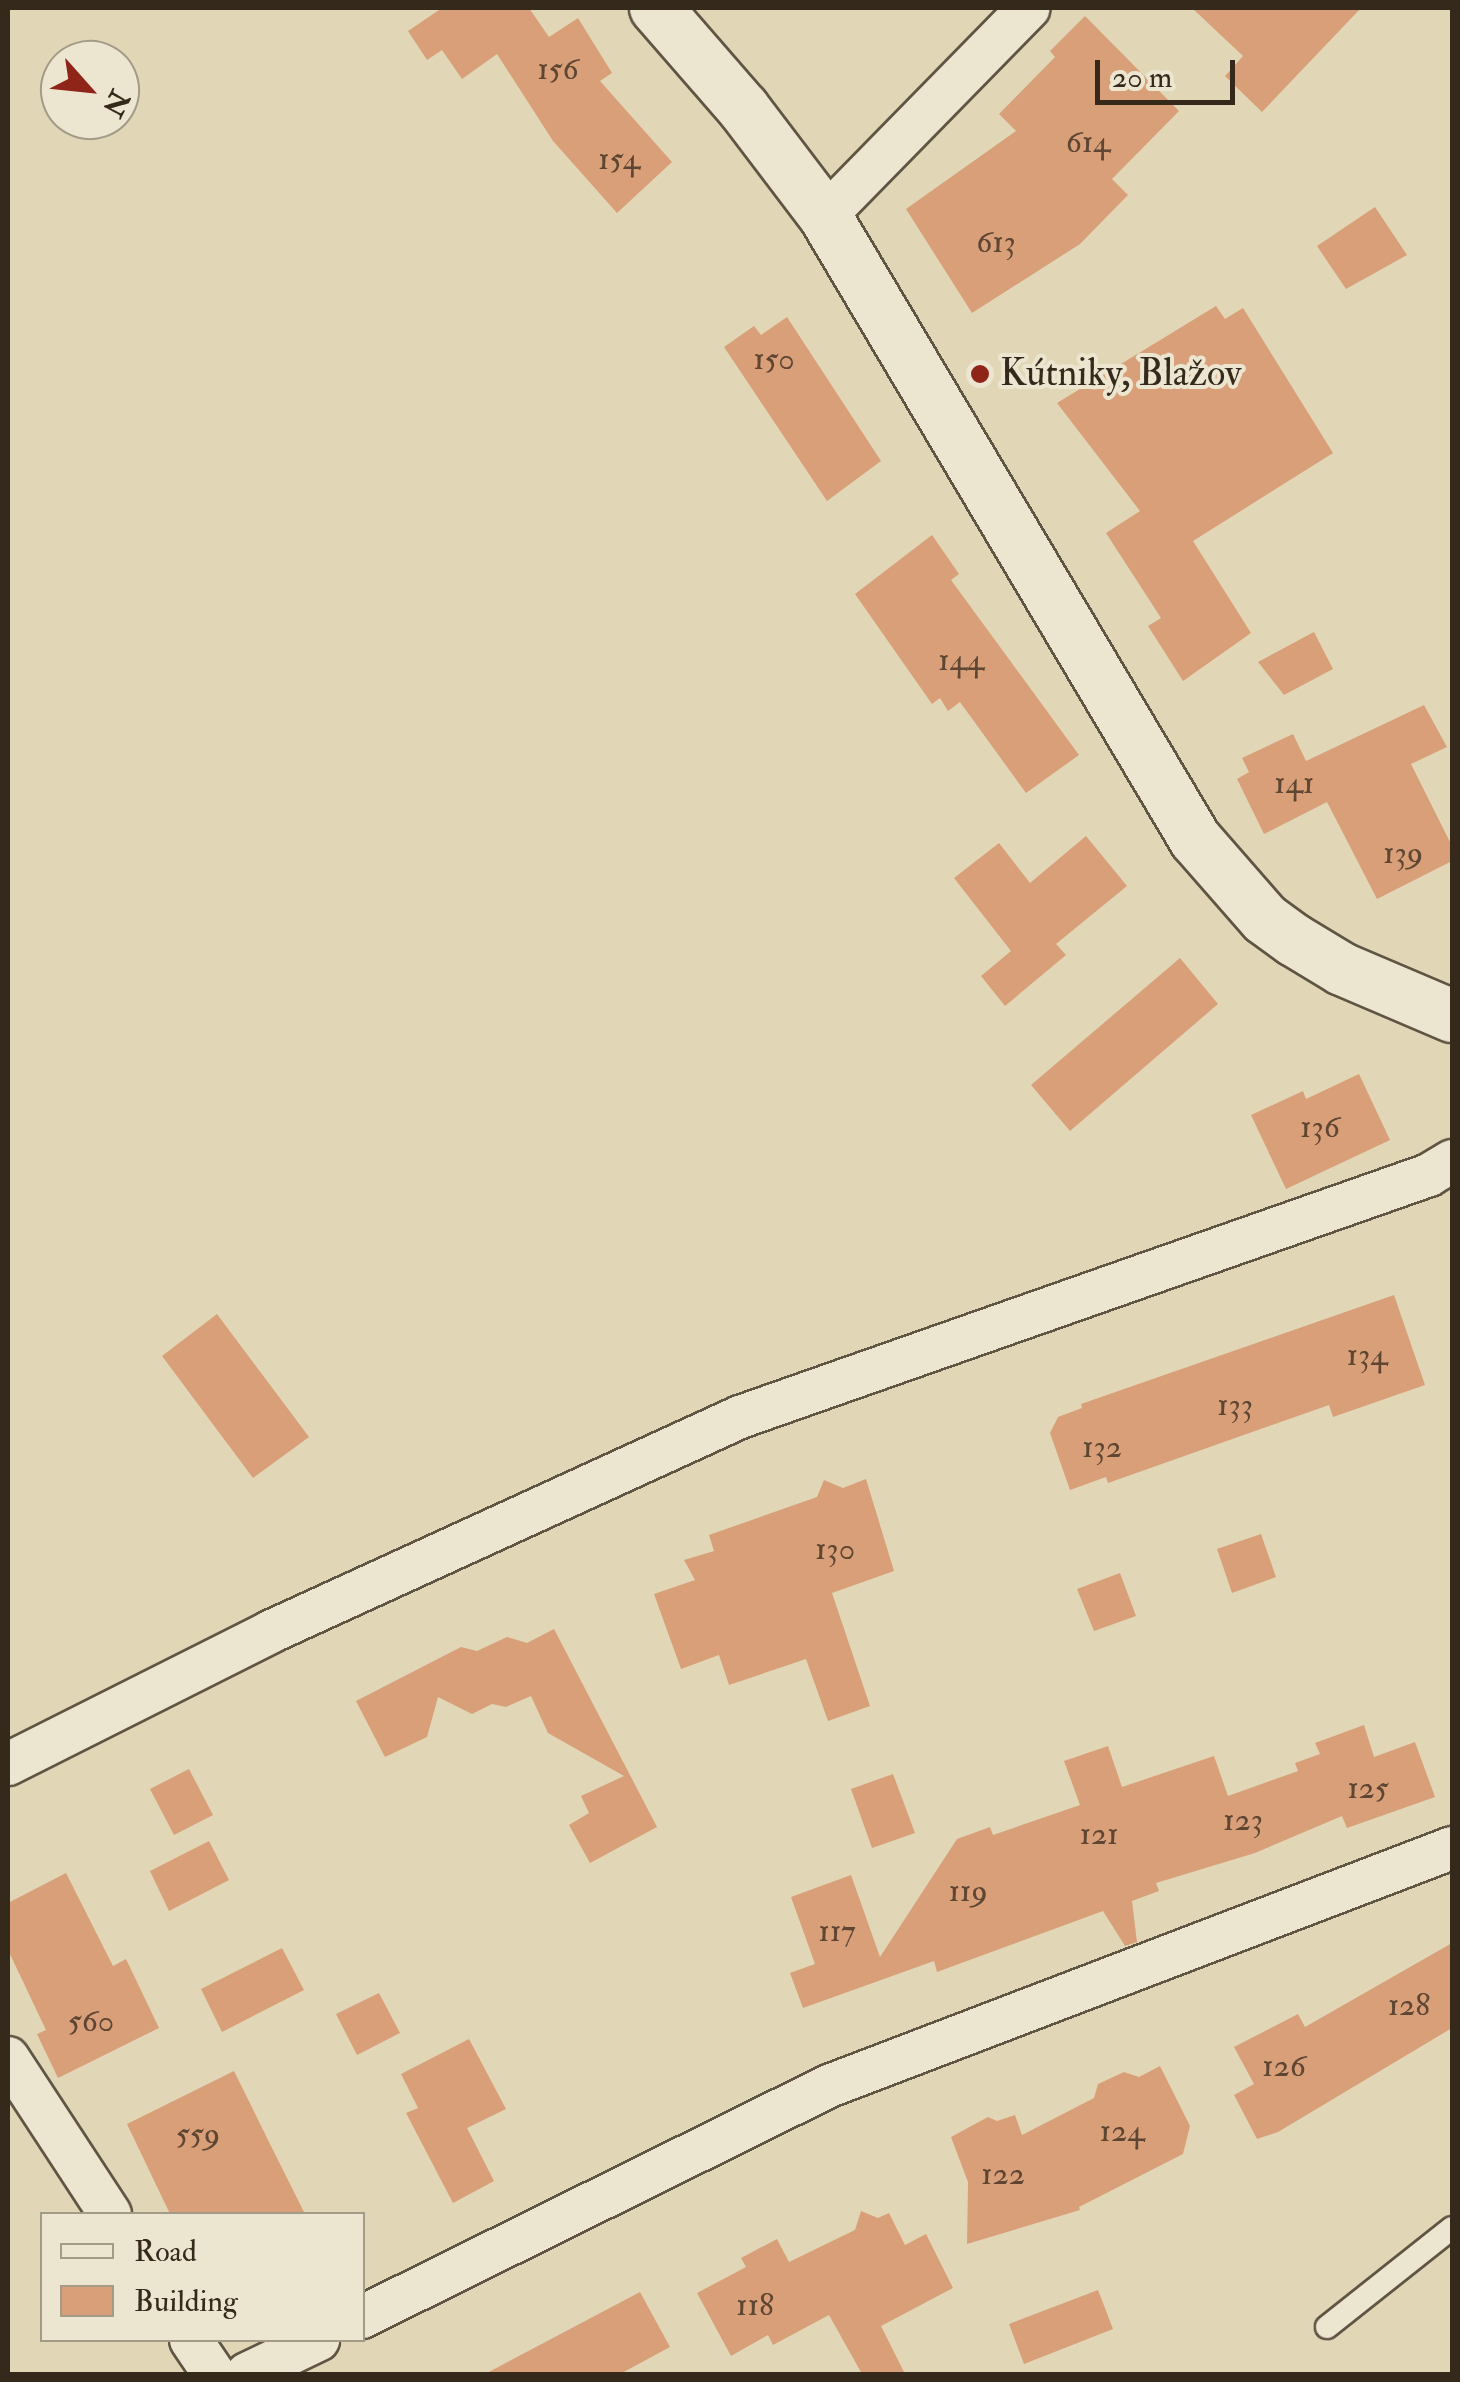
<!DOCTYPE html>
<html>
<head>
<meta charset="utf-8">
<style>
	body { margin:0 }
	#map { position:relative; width:1460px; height:2382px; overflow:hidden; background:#e1d7b7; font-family:"IM FELL Double Pica",serif }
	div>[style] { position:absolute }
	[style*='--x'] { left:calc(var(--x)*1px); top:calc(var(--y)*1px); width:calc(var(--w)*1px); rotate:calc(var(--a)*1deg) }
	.building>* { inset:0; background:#d89f79 }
	.roads { filter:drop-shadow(2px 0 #605443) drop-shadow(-2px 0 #605443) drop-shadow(0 2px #605443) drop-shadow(0 -2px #605443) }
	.service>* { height:22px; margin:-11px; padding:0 11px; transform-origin:11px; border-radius:11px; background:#ece5d0 }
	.minor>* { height:42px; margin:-21px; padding:0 21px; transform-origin:21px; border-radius:21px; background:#ece5d0 }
	.tertiary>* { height:52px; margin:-26px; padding:0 26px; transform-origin:26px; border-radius:26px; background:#ece5d0 }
	.dots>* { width:28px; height:28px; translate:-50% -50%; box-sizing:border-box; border:5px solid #ece5d0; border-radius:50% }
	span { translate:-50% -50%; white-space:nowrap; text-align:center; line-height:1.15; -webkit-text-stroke:8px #ece5d0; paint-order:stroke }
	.number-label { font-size:32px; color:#5e4633 }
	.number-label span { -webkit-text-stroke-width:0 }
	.poi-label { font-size:38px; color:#35291c }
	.left { translate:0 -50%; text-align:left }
	.frame { position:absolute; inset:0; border:10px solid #35291c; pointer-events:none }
	.legend { position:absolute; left:40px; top:2212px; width:325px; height:130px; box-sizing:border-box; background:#ece5d0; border:2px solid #a39a88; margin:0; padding:12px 18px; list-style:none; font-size:30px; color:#35291c }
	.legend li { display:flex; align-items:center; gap:20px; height:50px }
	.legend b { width:50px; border:2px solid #a39a88 }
	.north { position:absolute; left:40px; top:40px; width:100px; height:100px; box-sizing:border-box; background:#ece5d0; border:2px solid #a39a88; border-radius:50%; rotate:117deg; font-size:28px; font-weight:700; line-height:40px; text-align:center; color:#35291c }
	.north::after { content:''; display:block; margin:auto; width:35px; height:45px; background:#8f2418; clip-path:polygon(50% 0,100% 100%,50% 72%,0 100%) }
	.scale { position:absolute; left:1095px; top:60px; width:140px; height:45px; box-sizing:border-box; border:5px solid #35291c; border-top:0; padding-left:12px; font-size:30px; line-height:35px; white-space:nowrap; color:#35291c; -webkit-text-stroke:8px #ece5d0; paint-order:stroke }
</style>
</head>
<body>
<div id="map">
	<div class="building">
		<div style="clip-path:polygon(442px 8px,529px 8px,549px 37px,578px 18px,612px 73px,600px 81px,672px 162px,617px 213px,553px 141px,497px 54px,462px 79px,442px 50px,427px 60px,408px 31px)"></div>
		<div style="clip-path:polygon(1192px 8px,1361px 8px,1262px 112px,1225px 76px,1243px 56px)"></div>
		<div style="clip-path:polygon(1085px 16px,1179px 111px,1112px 179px,1128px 195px,1080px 244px,972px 313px,906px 209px,1016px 131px,999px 114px,1055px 57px,1050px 51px)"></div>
		<div style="clip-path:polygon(1375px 207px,1407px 255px,1346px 289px,1317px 246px)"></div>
		<div style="clip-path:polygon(1216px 306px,1225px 319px,1243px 308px,1333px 453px,1193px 541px,1251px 633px,1183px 681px,1148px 626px,1161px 618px,1106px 533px,1140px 511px,1057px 403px)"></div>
		<div style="clip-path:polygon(787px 317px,881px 461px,827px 501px,724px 347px,754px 326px,761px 335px)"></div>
		<div style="clip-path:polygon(932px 535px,959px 574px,951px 580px,1079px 755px,1026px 793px,960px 702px,948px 711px,940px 698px,932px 704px,855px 594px)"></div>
		<div style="clip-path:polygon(1314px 632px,1333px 669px,1284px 695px,1258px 662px)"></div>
		<div style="clip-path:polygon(1424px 705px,1447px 747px,1411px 764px,1452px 846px,1452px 861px,1377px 899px,1327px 802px,1264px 834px,1237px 779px,1249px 772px,1242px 758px,1293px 734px,1306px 761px)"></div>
		<div style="clip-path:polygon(1086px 836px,1127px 886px,1056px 944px,1066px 955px,1005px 1006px,981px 976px,1011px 951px,954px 878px,999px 843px,1030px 883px)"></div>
		<div style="clip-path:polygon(1180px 958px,1218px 1004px,1070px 1131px,1031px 1085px)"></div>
		<div style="clip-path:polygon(1359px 1074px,1390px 1140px,1286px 1189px,1251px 1115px,1303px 1091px,1306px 1099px)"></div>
		<div style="clip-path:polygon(1394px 1295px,1425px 1385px,1333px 1417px,1329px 1405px,1108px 1483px,1106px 1477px,1070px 1490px,1050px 1433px,1058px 1417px,1082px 1408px,1081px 1404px)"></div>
		<div style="clip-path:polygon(217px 1314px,309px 1437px,253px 1478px,162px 1356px)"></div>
		<div style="clip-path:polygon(866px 1479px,894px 1571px,832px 1593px,870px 1706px,828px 1721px,806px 1659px,729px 1685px,719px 1655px,681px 1669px,654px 1594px,695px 1580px,684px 1560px,714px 1551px,709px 1535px,817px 1497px,824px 1480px,843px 1488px)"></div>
		<div style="clip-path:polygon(1261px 1534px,1276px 1577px,1232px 1593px,1217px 1549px)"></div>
		<div style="clip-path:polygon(1120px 1573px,1136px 1616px,1094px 1631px,1077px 1589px)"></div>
		<div style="clip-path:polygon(554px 1629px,657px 1827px,590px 1863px,569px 1825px,589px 1813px,581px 1796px,624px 1776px,548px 1733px,531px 1696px,506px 1707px,492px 1704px,472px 1714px,438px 1697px,427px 1737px,385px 1757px,356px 1701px,461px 1647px,477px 1651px,507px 1637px,527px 1643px)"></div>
		<div style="clip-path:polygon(1364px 1725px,1374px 1757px,1415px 1742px,1435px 1797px,1347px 1828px,1342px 1816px,1255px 1853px,1156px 1883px,1159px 1891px,1132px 1901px,1137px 1942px,1125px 1946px,1103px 1911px,937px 1972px,934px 1961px,803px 2008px,790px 1973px,815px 1964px,791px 1897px,851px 1875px,880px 1957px,957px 1839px,990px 1827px,993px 1835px,1080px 1805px,1064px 1761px,1108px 1746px,1122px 1787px,1214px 1756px,1228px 1796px,1298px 1771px,1295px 1763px,1320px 1754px,1315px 1743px)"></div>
		<div style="clip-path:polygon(189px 1769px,213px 1815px,174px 1835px,150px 1789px)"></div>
		<div style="clip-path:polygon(893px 1774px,915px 1833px,872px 1848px,851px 1789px)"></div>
		<div style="clip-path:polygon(209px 1841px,229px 1880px,169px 1911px,150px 1871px)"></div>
		<div style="clip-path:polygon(66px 1873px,113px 1966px,126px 1959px,159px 2028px,58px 2078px,37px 2034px,46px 2030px,8px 1950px,8px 1903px)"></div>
		<div style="clip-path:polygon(1452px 1943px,1452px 2028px,1278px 2132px,1257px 2139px,1234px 2095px,1254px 2084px,1234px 2047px,1298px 2014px,1305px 2027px)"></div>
		<div style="clip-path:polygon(282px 1948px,304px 1990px,222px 2032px,201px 1989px)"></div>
		<div style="clip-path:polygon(379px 1993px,400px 2033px,357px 2055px,336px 2014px)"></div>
		<div style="clip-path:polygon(469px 2039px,506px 2109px,467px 2128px,494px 2181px,453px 2203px,406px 2113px,418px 2108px,401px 2074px)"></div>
		<div style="clip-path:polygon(1160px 2066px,1190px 2126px,1183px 2154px,1079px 2207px,1080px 2210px,967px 2244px,968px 2182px,951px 2137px,988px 2117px,997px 2121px,1015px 2115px,1022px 2135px,1094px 2098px,1098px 2084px,1124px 2072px,1139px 2077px)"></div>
		<div style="clip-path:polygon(234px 2071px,270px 2144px,305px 2214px,170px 2214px,127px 2124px)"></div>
		<div style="clip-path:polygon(861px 2211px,878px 2218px,889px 2213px,905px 2245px,926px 2234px,953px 2288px,881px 2326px,905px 2374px,862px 2374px,829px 2315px,773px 2345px,768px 2335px,731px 2356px,697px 2293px,746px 2267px,741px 2258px,777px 2239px,789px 2262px,855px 2230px)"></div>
		<div style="clip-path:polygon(1098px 2290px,1113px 2329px,1024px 2364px,1009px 2324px)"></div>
		<div style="clip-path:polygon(640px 2292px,670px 2347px,620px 2374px,485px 2374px)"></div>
	</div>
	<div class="roads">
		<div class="service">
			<div style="--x:1327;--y:2327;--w:159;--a:-38.4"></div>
		</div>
		<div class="minor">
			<div style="--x:825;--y:216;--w:291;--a:-45.6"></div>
			<div style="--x:8;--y:1764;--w:293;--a:-26.7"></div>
			<div style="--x:270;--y:1632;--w:517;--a:-24.58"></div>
			<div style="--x:740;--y:1417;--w:730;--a:-19.35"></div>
			<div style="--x:1429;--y:1175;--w:27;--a:-31"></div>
			<div style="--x:8;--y:2058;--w:186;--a:56.8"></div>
			<div style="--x:362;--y:2317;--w:521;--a:-26.32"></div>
			<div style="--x:829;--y:2086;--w:667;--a:-20.91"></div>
			<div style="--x:191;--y:2340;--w:41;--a:55.9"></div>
			<div style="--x:247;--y:2374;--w:79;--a:-25.6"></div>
		</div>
		<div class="tertiary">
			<div style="--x:656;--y:8;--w:133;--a:49"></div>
			<div style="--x:743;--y:108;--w:136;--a:52.8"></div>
			<div style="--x:825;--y:216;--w:725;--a:59.29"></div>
			<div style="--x:1195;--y:839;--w:106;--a:48.8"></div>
			<div style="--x:1265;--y:919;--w:36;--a:36"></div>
			<div style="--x:1294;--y:940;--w:56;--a:31.1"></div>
			<div style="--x:1342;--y:969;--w:120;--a:23.1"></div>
		</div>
	</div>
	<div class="dots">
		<div style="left:980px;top:374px;background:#8f2418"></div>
	</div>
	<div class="number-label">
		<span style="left:558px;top:69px">156</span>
		<span style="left:1088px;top:142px">614</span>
		<span style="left:619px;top:159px">154</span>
		<span style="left:996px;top:242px">613</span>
		<span style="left:774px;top:359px">150</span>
		<span style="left:961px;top:660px">144</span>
		<span style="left:1294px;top:783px">141</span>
		<span style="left:1403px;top:853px">139</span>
		<span style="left:1320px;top:1127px">136</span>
		<span style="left:1367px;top:1355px">134</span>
		<span style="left:1235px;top:1405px">133</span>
		<span style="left:1102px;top:1447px">132</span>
		<span style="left:835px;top:1549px">130</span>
		<span style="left:1368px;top:1788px">125</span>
		<span style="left:1243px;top:1820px">123</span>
		<span style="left:1099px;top:1834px">121</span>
		<span style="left:968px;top:1891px">119</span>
		<span style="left:837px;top:1931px">117</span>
		<span style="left:1409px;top:2005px">128</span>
		<span style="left:91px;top:2021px">560</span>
		<span style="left:1284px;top:2066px">126</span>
		<span style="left:1122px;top:2131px">124</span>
		<span style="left:198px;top:2134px">559</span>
		<span style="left:1003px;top:2174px">122</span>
		<span style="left:755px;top:2305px">118</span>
	</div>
	<div class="poi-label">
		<span class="left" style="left:1000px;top:374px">Kútniky, Blažov</span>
	</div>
	<div class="frame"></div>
	<ul class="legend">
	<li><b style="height:12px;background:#ece5d0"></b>Road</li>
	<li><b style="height:28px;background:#d89f79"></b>Building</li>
	</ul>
	<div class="north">N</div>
	<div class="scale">20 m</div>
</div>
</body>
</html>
